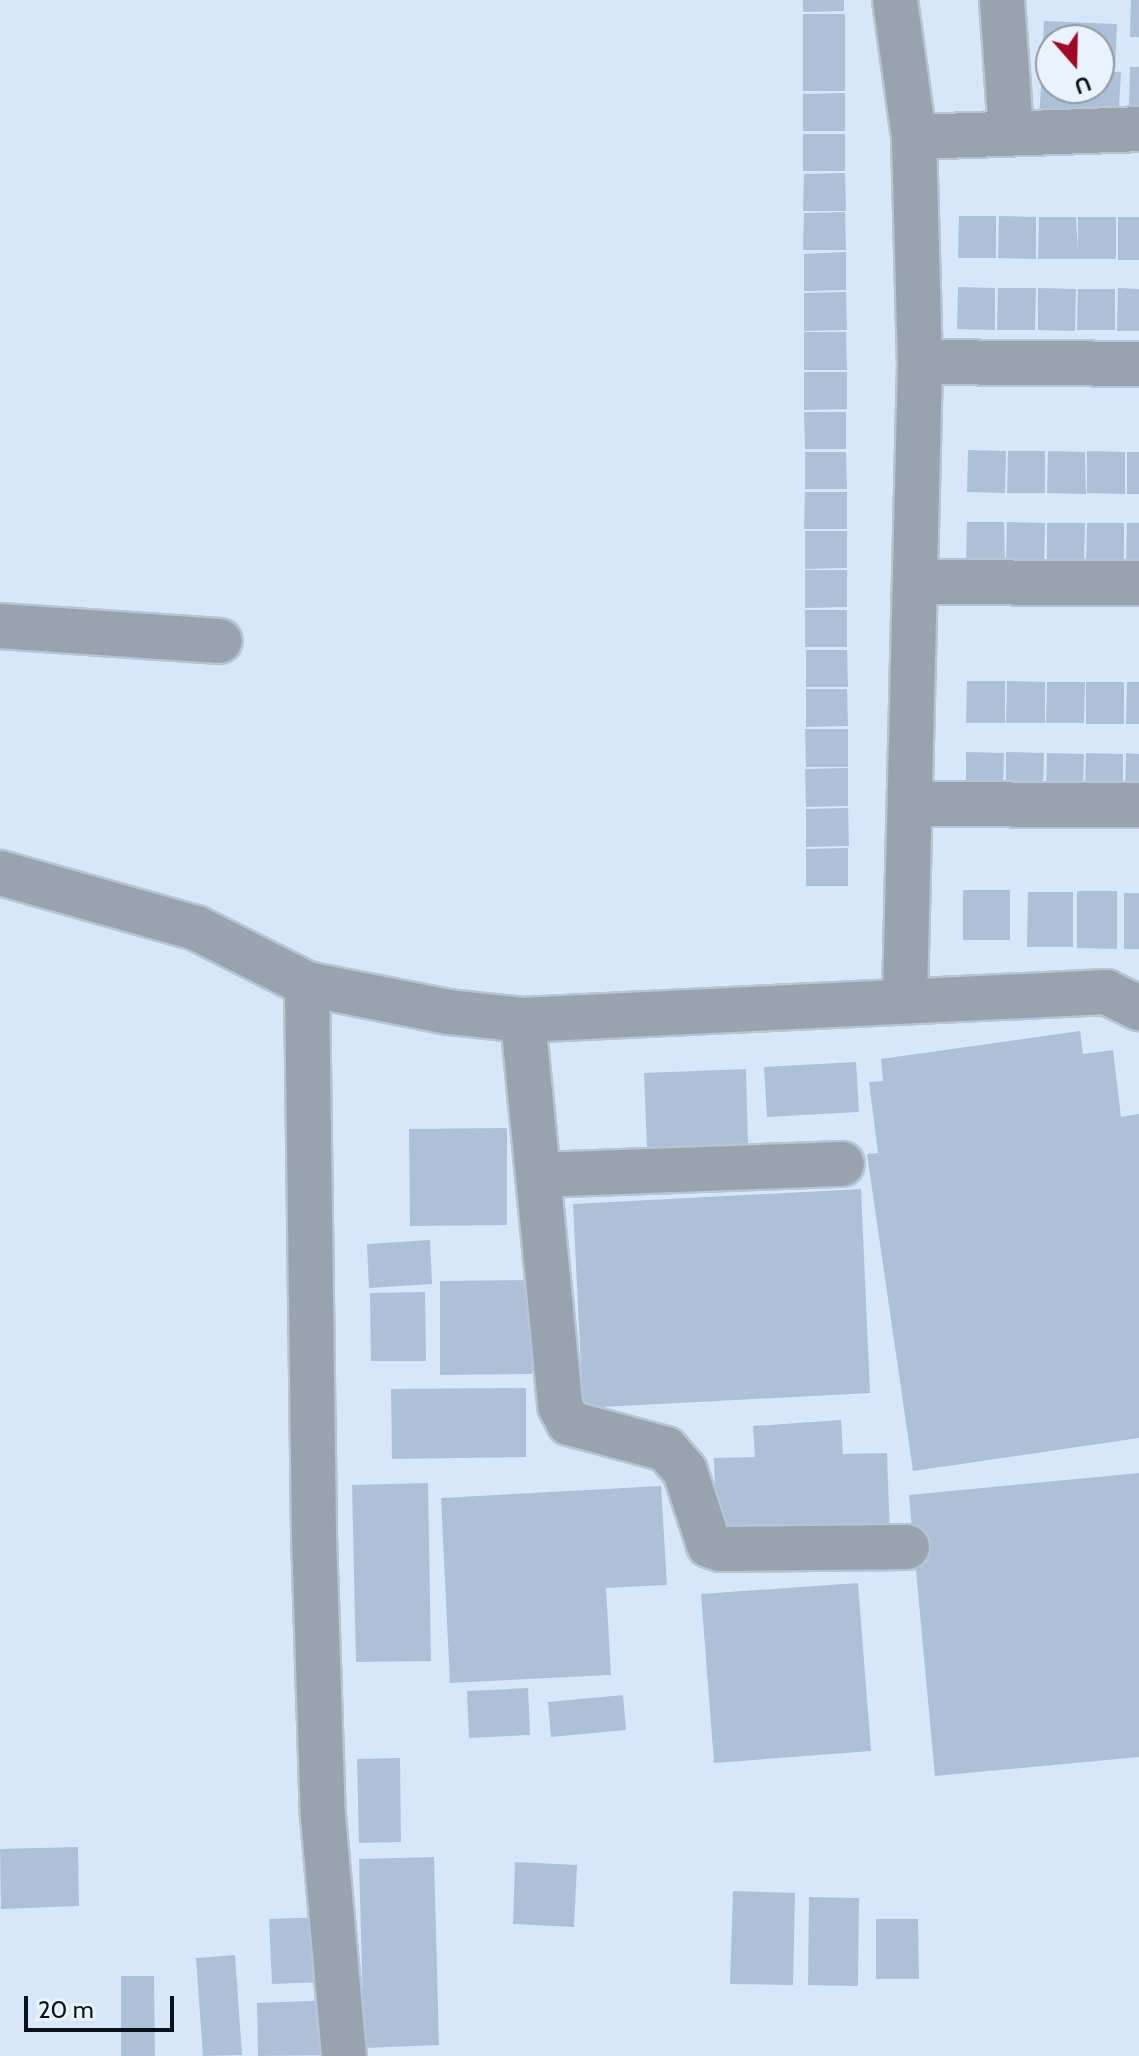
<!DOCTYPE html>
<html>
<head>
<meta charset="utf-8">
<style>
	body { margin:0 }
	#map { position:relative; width:1139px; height:2056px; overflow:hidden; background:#d6e7fa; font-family:Cabin,sans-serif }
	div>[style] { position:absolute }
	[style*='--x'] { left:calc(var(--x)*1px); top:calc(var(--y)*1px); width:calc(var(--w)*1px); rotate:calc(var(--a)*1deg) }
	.building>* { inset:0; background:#acc1d8 }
	.roads { filter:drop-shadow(2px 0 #b5c5d6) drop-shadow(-2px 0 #b5c5d6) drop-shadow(0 2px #b5c5d6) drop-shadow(0 -2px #b5c5d6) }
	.minor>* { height:44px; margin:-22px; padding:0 22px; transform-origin:22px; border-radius:22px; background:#9aa3ad }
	span { translate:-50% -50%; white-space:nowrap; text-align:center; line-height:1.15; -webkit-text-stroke:8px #eaf3fd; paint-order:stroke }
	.north { position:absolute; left:1035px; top:24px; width:80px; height:80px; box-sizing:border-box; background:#eaf3fd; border:2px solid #9099a2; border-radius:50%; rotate:160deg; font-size:22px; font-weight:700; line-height:32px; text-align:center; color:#091119 }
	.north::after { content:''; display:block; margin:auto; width:28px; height:36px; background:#a30724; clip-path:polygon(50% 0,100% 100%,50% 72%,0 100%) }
	.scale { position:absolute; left:24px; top:1996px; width:150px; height:36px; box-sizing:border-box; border:4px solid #091119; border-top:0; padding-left:10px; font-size:24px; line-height:28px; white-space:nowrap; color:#091119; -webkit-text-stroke:6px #eaf3fd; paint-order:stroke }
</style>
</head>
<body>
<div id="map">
	<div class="building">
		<div style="clip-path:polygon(803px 0,844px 0,844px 11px,803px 12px)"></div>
		<div style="clip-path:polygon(1131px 0,1139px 0,1139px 37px,1130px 37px)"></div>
		<div style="clip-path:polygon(803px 14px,845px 14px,845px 91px,803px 91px)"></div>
		<div style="clip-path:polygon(1044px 21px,1117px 24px,1115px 69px,1099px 68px,1099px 40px,1051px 40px,1051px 66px,1042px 66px)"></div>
		<div style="clip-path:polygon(1130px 67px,1139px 67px,1139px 108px,1129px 108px)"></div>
		<div style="clip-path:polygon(1042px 69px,1051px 69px,1051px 88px,1099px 88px,1099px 71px,1121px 72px,1118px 124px,1039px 120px)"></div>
		<div style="clip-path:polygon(845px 93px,845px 131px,803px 131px,803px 94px)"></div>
		<div style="clip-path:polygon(803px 134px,845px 134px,845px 171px,803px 171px)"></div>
		<div style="clip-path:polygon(845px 173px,846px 211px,803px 211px,804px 174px)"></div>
		<div style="clip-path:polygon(845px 212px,846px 250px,803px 250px,804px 213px)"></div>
		<div style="clip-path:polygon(959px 216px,996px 216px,996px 258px,958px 258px)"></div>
		<div style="clip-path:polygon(999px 216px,1036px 217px,1036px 259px,998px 258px)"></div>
		<div style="clip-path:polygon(1039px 217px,1076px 217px,1078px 251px,1078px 217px,1116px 217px,1116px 259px,1038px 259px)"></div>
		<div style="clip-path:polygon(1118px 217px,1139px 217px,1139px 260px,1118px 260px)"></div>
		<div style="clip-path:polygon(846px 252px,846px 290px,804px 291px,804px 254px)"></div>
		<div style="clip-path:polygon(958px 287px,995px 288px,995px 330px,957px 329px)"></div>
		<div style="clip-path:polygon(998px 288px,1036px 288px,1035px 330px,997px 330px)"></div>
		<div style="clip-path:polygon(1038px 288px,1076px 289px,1075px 331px,1038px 330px)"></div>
		<div style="clip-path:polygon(1118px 288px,1139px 289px,1139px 331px,1117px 331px)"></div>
		<div style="clip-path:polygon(1078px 289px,1115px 289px,1115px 330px,1077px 330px)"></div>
		<div style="clip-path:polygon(846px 292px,847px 330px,804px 331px,804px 293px)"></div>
		<div style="clip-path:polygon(804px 332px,846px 332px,847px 370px,804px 370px)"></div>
		<div style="clip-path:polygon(804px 372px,847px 372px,847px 409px,804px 410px)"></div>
		<div style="clip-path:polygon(804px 412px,846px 412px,846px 449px,805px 449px)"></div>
		<div style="clip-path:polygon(968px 450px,1006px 451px,1005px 493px,967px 492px)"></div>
		<div style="clip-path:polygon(1008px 451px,1045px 451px,1045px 493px,1007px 493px)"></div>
		<div style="clip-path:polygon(1048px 451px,1085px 452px,1086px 494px,1047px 493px)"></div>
		<div style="clip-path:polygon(1087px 451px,1125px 452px,1125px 494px,1087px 493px)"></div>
		<div style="clip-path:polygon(805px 452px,846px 452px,847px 489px,805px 489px)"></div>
		<div style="clip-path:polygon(1127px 452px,1139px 452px,1139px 494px,1127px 494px)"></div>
		<div style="clip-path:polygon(805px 492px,847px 492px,847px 529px,804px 529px)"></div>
		<div style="clip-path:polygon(967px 522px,1004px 522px,1005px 564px,966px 564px)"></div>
		<div style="clip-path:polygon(1007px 522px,1045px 523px,1044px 565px,1006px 564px)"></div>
		<div style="clip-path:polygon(1047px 523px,1085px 523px,1084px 565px,1047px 565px)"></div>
		<div style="clip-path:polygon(1087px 523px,1124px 523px,1124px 565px,1086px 565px)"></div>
		<div style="clip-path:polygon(1127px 523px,1139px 523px,1139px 565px,1126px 565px)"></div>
		<div style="clip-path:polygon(805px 531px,847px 531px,847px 568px,805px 569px)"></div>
		<div style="clip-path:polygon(805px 570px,847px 570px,847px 607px,805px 608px)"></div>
		<div style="clip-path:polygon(805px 610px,847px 610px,847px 647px,805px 647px)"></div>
		<div style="clip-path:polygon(806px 650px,847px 650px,848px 687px,806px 687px)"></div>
		<div style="clip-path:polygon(967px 681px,1005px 681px,1005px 723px,966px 723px)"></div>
		<div style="clip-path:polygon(1007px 681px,1045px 682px,1045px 723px,1006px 723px)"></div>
		<div style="clip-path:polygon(1047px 682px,1085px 682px,1084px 723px,1046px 723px)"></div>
		<div style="clip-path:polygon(1086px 682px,1124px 682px,1124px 724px,1086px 724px)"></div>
		<div style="clip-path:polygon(1127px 682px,1139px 682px,1139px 724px,1126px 724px)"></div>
		<div style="clip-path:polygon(806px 689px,847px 689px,848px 726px,806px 727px)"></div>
		<div style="clip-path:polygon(805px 729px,848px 729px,848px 767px,806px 767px)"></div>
		<div style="clip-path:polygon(966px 752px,1004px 753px,1003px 795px,966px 794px)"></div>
		<div style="clip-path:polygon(1006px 752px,1044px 753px,1043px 795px,1006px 794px)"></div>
		<div style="clip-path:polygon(1047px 753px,1084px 754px,1083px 795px,1046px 794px)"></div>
		<div style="clip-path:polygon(1086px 753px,1123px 754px,1123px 796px,1085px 795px)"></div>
		<div style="clip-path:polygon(1126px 753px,1139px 754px,1139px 796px,1125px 795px)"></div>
		<div style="clip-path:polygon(848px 768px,848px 806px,806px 807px,805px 769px)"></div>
		<div style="clip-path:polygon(848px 808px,849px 846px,806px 847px,806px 809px)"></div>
		<div style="clip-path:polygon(848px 848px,848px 886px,806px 886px,806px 849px)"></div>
		<div style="clip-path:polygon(963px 890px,1010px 890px,1010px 940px,963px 940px)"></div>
		<div style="clip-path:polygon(1077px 891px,1117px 891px,1117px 949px,1077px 948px)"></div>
		<div style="clip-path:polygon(1028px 892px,1073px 892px,1073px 947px,1027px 947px)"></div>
		<div style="clip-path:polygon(1124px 893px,1139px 893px,1139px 949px,1124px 949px)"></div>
		<div style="clip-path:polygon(1080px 1031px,1083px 1054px,1113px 1050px,1121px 1117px,1139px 1114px,1139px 1438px,913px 1471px,867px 1154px,878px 1153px,869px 1082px,883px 1081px,881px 1059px)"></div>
		<div style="clip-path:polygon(856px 1062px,859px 1112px,767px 1117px,764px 1067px)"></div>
		<div style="clip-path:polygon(746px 1069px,748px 1145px,647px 1148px,644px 1073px)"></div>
		<div style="clip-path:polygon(507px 1128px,507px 1225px,410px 1226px,409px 1129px)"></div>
		<div style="clip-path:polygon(861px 1189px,870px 1393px,583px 1408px,573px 1204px)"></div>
		<div style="clip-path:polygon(430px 1240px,432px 1284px,369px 1288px,367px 1244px)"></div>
		<div style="clip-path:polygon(532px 1280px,532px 1374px,440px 1375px,440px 1281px)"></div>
		<div style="clip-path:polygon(425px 1292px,426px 1361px,371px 1361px,370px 1293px)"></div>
		<div style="clip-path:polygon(526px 1388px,526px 1457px,392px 1459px,391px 1389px)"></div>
		<div style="clip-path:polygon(841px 1420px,843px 1454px,887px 1453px,890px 1536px,717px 1542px,714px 1458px,755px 1457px,753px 1426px)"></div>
		<div style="clip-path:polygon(1139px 1473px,1139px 1757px,935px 1776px,909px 1495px)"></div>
		<div style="clip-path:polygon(428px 1483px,431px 1661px,356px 1662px,352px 1485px)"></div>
		<div style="clip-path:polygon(661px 1486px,667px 1585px,606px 1588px,611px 1675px,450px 1683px,441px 1498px)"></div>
		<div style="clip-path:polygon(858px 1583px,871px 1751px,714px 1763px,701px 1594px)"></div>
		<div style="clip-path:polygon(528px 1688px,530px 1735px,469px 1738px,467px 1691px)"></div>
		<div style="clip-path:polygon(623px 1695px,626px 1730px,551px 1737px,548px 1702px)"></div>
		<div style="clip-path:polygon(400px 1758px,401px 1842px,359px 1843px,357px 1759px)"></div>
		<div style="clip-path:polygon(78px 1847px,79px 1906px,1px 1909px,0 1849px)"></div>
		<div style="clip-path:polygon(434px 1857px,439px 2045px,364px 2048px,359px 1859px)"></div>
		<div style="clip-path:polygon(515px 1862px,577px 1865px,574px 1927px,513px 1924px)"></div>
		<div style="clip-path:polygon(733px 1891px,795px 1893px,793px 1985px,730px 1984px)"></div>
		<div style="clip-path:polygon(809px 1897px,859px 1898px,858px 1986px,808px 1985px)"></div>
		<div style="clip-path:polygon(324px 1917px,326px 1982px,272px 1984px,269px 1919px)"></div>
		<div style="clip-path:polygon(876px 1919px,918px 1919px,919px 1979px,876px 1979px)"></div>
		<div style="clip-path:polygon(235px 1955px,242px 2055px,203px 2056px,196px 1958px)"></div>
		<div style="clip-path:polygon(121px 1976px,154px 1976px,155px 2056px,121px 2056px)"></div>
		<div style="clip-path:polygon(333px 2000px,335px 2055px,258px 2056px,257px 2003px)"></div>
	</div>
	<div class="roads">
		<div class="minor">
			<div style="--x:895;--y:0;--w:138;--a:82.1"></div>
			<div style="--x:914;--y:137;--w:225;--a:88.5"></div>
			<div style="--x:920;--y:362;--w:638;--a:91.35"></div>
			<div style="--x:1002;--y:0;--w:131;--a:86.1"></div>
			<div style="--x:914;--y:137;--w:225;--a:-2"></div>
			<div style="--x:920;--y:362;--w:219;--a:0.5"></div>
			<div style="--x:916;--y:582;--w:223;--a:0.3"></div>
			<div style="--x:0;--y:626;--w:220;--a:3.9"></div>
			<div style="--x:915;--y:804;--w:224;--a:0.3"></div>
			<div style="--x:0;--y:873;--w:204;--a:15.7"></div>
			<div style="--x:196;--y:928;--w:124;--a:26.8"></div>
			<div style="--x:307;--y:984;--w:145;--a:11.2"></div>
			<div style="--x:449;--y:1012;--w:74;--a:6.2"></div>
			<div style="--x:523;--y:1020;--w:584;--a:-2.75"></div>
			<div style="--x:1106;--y:992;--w:37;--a:26"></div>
			<div style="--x:307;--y:984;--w:551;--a:89.27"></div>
			<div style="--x:314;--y:1535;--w:281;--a:88.2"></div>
			<div style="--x:323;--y:1816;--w:241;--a:85"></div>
			<div style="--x:523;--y:1020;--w:388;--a:84.5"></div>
			<div style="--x:560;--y:1406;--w:19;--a:62"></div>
			<div style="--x:569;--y:1423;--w:100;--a:15"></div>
			<div style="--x:666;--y:1449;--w:29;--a:49"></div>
			<div style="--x:685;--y:1471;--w:78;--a:72"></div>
			<div style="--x:709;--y:1545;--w:12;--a:20"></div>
			<div style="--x:720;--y:1549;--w:187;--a:-0.6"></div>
			<div style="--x:540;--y:1175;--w:302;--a:-2.1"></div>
		</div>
	</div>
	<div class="north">U</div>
	<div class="scale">20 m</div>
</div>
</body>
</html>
